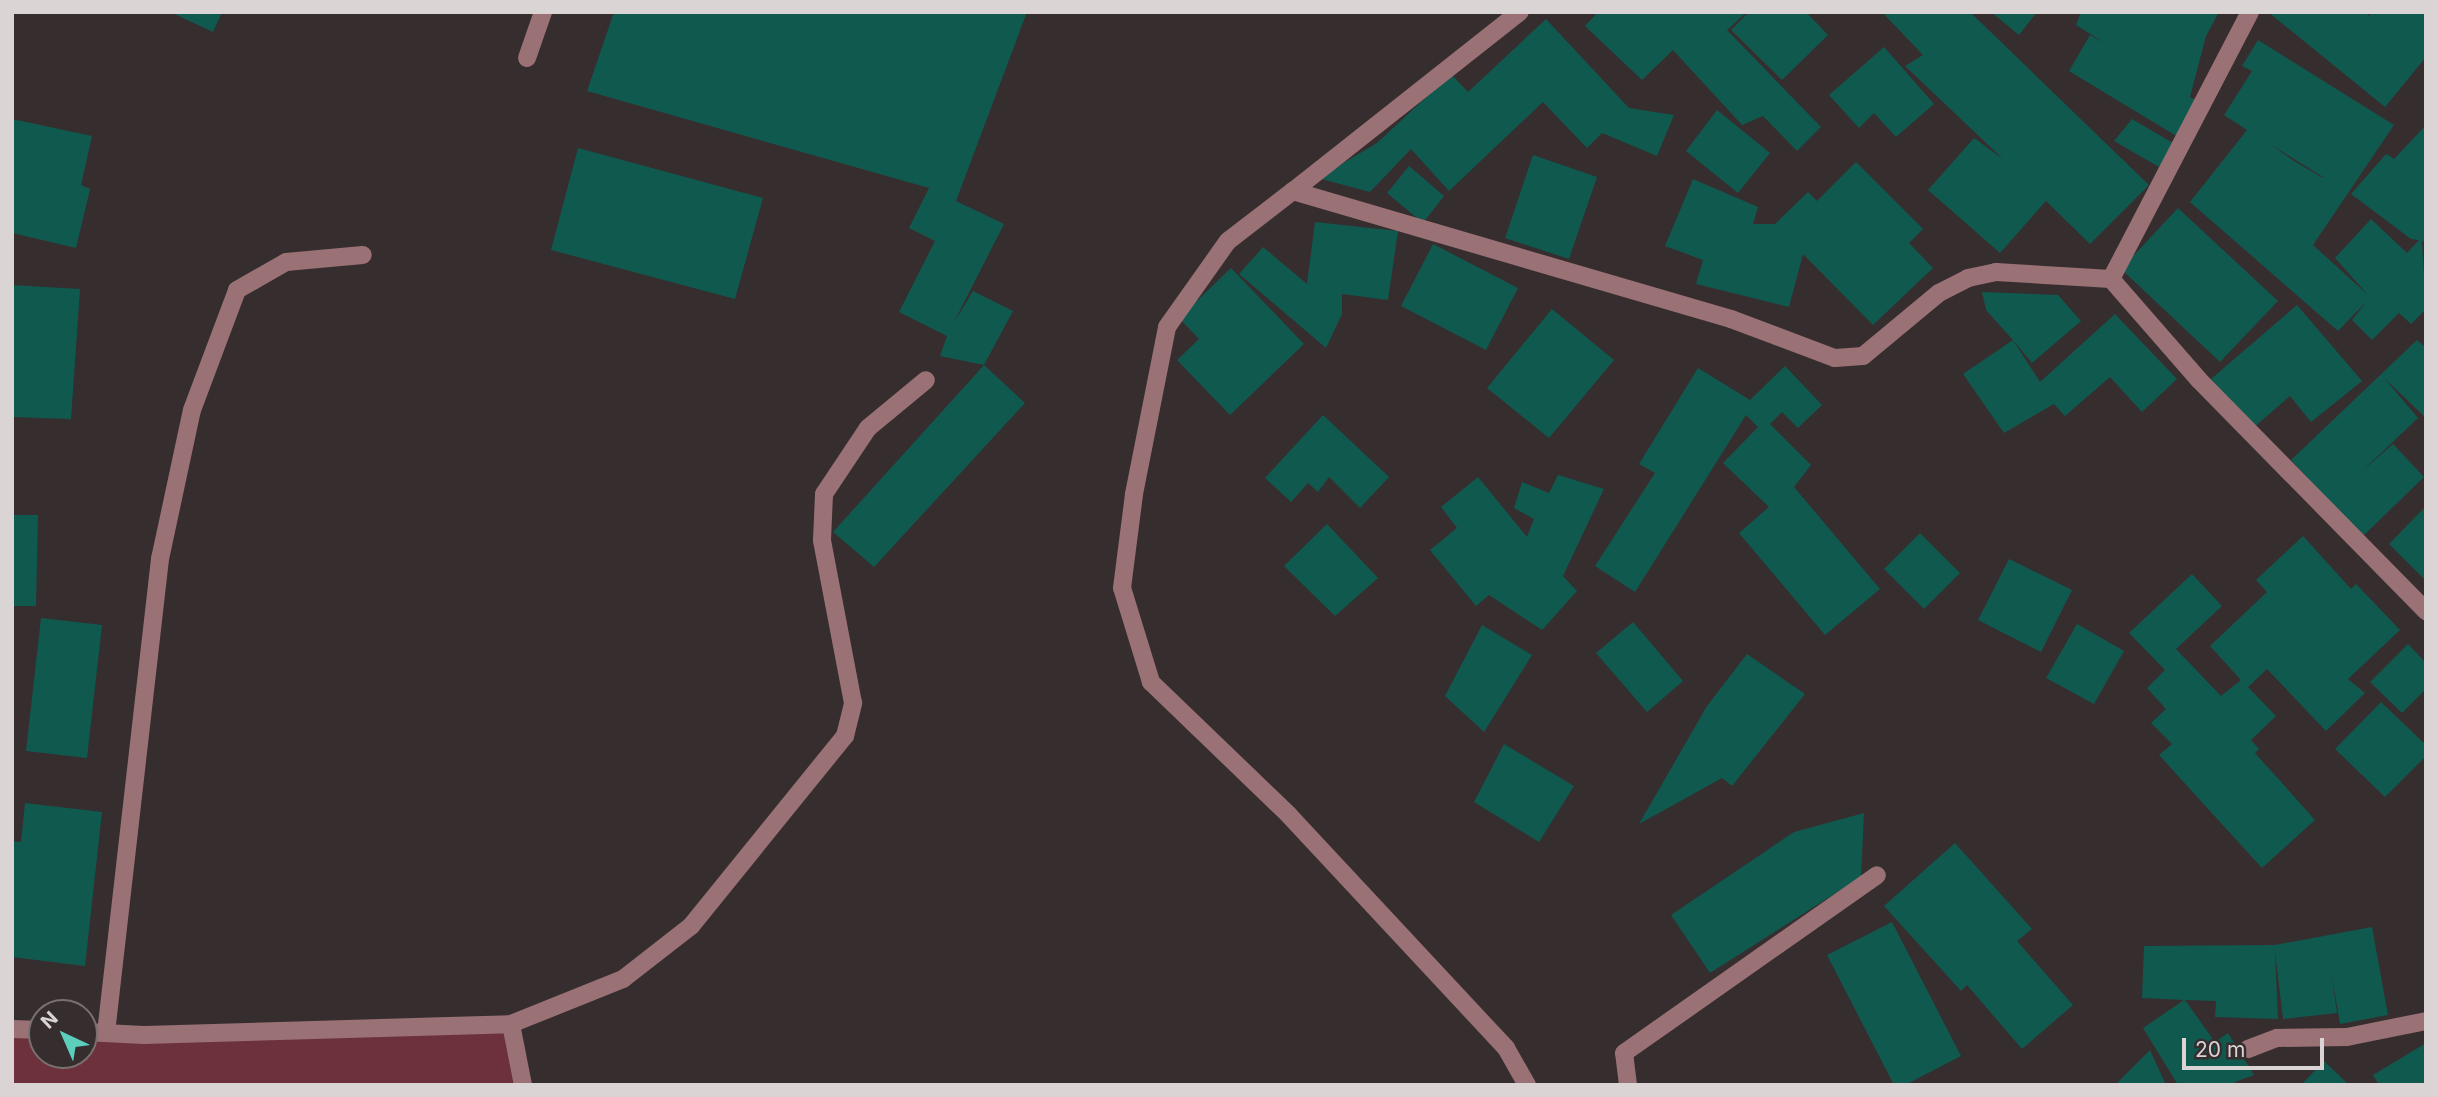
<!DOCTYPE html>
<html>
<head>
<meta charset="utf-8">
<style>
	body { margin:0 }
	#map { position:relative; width:2438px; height:1097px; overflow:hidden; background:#362d2e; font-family:Inter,sans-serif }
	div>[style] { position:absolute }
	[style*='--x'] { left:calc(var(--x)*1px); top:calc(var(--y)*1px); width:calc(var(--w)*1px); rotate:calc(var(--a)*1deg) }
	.green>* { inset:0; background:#6c313a }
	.building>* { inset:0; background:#10594f }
	.minor>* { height:18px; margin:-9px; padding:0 9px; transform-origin:9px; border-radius:9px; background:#9a7175 }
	span { translate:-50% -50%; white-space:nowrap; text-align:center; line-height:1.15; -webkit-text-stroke:7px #362d2e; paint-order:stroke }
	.frame { position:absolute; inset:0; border:14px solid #dad4d5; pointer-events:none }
	.north { position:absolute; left:28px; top:999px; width:70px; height:70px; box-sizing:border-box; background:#362d2e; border:2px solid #787071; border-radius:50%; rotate:316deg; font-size:19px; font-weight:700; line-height:28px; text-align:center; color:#dad4d5 }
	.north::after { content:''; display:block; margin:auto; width:24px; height:32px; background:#5bcebc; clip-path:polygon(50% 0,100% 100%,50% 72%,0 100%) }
	.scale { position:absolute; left:2182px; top:1038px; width:142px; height:32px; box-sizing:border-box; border:4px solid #dad4d5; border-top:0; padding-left:9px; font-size:21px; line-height:24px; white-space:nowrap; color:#dad4d5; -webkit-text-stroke:5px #362d2e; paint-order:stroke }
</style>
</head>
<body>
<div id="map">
	<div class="green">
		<div style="clip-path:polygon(511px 1024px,523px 1085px,12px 1085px,12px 1029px,42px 1030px,42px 1055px,84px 1055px,84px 1032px)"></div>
	</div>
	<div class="building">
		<div style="clip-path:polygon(170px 12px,222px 12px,213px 32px)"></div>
		<div style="clip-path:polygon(614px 12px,1027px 12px,956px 201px,1004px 224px,953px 324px,973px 291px,1013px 311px,984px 365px,1025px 403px,874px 567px,833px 532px,984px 365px,940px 356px,947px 336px,899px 312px,935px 241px,909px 228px,929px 188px,587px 91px)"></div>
		<div style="clip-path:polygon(1598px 12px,1747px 12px,1727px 30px,1821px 127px,1797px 151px,1763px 116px,1742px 125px,1673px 50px,1642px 80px,1585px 26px)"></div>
		<div style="clip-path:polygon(1749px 12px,1806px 12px,1828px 35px,1782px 80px,1731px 30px)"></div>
		<div style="clip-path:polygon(1882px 12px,1970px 12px,2149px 185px,2090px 244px,2046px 201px,2000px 253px,1928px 190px,1974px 138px,2003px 159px,1905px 66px,1923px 55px)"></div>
		<div style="clip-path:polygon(1991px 12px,2037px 12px,2019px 35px)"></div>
		<div style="clip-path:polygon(2081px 12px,2219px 12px,2206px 36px,2190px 97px,2199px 102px,2178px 137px,2069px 71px,2090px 35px,2105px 43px,2076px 25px)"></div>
		<div style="clip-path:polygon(2268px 12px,2370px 12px,2367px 18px,2372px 12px,2426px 12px,2426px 57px,2385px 107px)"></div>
		<div style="clip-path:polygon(1546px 19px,1629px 108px,1674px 115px,1657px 156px,1602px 133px,1587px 148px,1543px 102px,1449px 191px,1411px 149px,1370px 192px,1318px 178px,1377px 143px,1451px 74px,1468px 92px)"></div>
		<div style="clip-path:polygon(evenodd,2258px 40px,2394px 125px,2313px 245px,2368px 295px,2335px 258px,2371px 219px,2407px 253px,2419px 240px,2411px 239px,2351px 194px,2386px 154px,2394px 159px,2426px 125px,2426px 241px,2422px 241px,2426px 309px,2411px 324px,2399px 313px,2372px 340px,2352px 320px,2367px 301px,2338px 331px,2190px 202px,2247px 130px,2224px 115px,2252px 71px,2242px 66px,2258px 40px,2270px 144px,2323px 177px,2323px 178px,2294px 161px,2270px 144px)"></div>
		<div style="clip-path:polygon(1884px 47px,1934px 104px,1896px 137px,1874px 113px,1859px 128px,1829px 95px)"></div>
		<div style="clip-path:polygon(1717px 110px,1770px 153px,1738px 193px,1686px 151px)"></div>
		<div style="clip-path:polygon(12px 119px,92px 136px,81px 185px,90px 189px,76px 248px,12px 233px)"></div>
		<div style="clip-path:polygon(2132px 119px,2173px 143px,2159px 167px,2114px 141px)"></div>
		<div style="clip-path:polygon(578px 148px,763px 198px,735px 299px,551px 250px)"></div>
		<div style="clip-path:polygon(1533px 155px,1597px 177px,1569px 259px,1505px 238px)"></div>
		<div style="clip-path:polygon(1856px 162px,1923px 229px,1909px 243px,1933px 268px,1873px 325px,1803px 254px,1789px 307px,1696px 284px,1703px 260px,1665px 246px,1693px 179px,1758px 207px,1753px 224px,1775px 224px,1808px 192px,1817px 201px)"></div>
		<div style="clip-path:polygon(1409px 166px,1444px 196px,1423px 223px,1387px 193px)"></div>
		<div style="clip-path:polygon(2178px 208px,2278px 301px,2220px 362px,2121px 269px)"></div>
		<div style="clip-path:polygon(1315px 222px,1398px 231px,1388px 300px,1342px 294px,1342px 314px,1326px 348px,1239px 274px,1263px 247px,1307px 284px)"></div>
		<div style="clip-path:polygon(1433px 244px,1518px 288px,1486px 350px,1401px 306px)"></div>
		<div style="clip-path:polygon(1231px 268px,1304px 344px,1230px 415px,1177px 360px,1199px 339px,1179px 318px)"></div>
		<div style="clip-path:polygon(12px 285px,80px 289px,71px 419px,12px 417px)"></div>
		<div style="clip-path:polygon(1982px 292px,2058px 295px,2081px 321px,2032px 363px,2013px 340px,2040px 382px,2115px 314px,2177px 379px,2142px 412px,2110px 377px,2065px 416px,2054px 404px,2004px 433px,1963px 374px,2013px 340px,1986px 310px)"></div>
		<div style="clip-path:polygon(2297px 305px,2362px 381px,2311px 422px,2290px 396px,2253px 428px,2211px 379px)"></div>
		<div style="clip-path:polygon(1552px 309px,1614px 360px,1549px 438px,1487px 388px)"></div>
		<div style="clip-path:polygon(2417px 340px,2426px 348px,2426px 418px,2385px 379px,2418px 418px,2361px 472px,2393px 444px,2424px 477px,2362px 537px,2291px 460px)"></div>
		<div style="clip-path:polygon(1785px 366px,1822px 405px,1798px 428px,1782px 412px,1770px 424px,1811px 465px,1794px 487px,1880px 589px,1825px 635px,1739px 533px,1769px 507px,1723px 463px,1758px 427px,1746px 415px,1635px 592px,1595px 566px,1655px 473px,1639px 464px,1698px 368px,1750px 400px)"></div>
		<div style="clip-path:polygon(1323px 415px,1389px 477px,1360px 508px,1329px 477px,1318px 492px,1308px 483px,1291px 502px,1265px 478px)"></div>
		<div style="clip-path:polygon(1558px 475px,1604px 489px,1563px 576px,1529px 540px,1577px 591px,1542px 630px,1489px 595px,1476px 606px,1430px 550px,1457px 528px,1441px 507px,1478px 477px,1527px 537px,1534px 519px,1514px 508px,1522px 482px,1549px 493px)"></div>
		<div style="clip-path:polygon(2426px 506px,2426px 581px,2389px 544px)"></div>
		<div style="clip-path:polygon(12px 515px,38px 515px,36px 606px,12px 606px)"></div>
		<div style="clip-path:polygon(1327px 524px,1378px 578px,1335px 616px,1284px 566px)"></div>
		<div style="clip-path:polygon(1920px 533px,1960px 573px,1924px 609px,1884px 569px)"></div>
		<div style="clip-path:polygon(2303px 536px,2351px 589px,2356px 584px,2400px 630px,2348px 679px,2365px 693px,2326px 731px,2267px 669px,2248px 687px,2276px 716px,2251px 740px,2259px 749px,2255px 753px,2315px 820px,2262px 868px,2159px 755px,2172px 744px,2151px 723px,2166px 709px,2147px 688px,2165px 670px,2129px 633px,2192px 574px,2222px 606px,2176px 649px,2221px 696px,2241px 680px,2210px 646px,2267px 592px,2256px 580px)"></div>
		<div style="clip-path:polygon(2009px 559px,2072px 590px,2041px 652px,1978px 620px)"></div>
		<div style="clip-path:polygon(41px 618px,102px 625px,87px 758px,26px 751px)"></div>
		<div style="clip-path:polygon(1633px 622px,1683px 681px,1647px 712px,1596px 653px)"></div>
		<div style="clip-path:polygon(2077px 624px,2124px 651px,2094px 704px,2046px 678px)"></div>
		<div style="clip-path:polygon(1482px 625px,1532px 655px,1484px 732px,1445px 696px)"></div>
		<div style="clip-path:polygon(2408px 644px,2426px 663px,2426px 689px,2402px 713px,2370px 682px)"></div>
		<div style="clip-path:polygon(1747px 654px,1805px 694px,1732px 786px,1722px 778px,1639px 824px,1707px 706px)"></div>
		<div style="clip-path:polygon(2381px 702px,2426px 745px,2426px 756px,2385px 797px,2335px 749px)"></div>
		<div style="clip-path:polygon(1504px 744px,1574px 786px,1539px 842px,1474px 802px)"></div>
		<div style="clip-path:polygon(25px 803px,102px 812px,85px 966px,12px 957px,12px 841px,21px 842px)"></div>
		<div style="clip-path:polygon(1864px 813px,1861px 877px,1710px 973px,1671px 915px,1794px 832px)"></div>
		<div style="clip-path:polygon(1955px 843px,2032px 929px,2017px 941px,2073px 1005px,2022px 1049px,1967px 985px,1961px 991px,1884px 906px)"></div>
		<div style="clip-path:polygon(1892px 922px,1961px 1056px,1905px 1085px,1894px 1085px,1827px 955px)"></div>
		<div style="clip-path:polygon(2372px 927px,2388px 1015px,2340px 1024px,2331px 971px,2337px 1013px,2283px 1019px,2275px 952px,2278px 1019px,2215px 1017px,2216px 1001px,2185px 1000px,2215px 1042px,2228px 1033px,2254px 1075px,2235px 1082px,2239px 1085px,2178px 1085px,2143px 1028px,2184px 1000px,2142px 998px,2144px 946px,2275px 945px)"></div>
		<div style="clip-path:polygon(2426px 1043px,2426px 1085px,2379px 1085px,2373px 1075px)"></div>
		<div style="clip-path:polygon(2150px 1050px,2166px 1085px,2115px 1085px)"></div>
		<div style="clip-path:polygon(2324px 1061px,2349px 1085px,2301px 1085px)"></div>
	</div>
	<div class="minor">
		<div style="--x:2250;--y:12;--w:301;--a:117.5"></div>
		<div style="--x:2111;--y:279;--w:134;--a:48.9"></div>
		<div style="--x:2199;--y:380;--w:324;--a:45.5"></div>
		<div style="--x:527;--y:58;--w:49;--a:-70.8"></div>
		<div style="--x:1293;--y:191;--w:289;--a:-38.3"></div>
		<div style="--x:511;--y:1024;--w:62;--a:78.9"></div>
		<div style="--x:12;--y:1029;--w:30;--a:2"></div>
		<div style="--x:84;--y:1032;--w:60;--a:2.9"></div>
		<div style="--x:144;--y:1035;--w:367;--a:-1.7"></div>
		<div style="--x:511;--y:1024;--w:121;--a:-21.9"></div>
		<div style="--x:623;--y:979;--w:86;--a:-37.9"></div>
		<div style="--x:691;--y:926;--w:245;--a:-51"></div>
		<div style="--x:845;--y:736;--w:34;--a:-76"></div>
		<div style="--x:853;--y:703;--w:166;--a:-100.8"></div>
		<div style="--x:822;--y:540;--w:46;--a:-87.5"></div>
		<div style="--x:824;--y:494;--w:79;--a:-56.3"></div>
		<div style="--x:868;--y:428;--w:75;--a:-39.6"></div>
		<div style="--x:106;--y:1033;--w:477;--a:-83.5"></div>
		<div style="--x:160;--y:559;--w:152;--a:-77.9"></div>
		<div style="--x:192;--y:410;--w:128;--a:-69.4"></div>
		<div style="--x:237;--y:290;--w:56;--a:-29.7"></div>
		<div style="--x:286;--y:262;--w:77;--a:-5.2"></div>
		<div style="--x:2248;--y:1049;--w:31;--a:-21"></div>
		<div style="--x:2277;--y:1038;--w:70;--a:-0.8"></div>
		<div style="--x:2347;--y:1037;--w:81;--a:-11.4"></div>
		<div style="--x:1527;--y:1085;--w:43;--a:-119.6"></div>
		<div style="--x:1506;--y:1048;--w:318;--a:-133"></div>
		<div style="--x:1289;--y:815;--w:192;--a:-136.1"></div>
		<div style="--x:1151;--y:682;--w:98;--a:-107.1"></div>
		<div style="--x:1122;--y:588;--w:95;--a:-82.7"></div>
		<div style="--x:1134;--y:494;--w:170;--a:-78.8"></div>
		<div style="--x:1167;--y:327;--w:105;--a:-54.7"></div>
		<div style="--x:1228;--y:241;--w:82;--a:-37.6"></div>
		<div style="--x:1293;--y:191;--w:456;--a:16.3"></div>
		<div style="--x:1731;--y:319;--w:111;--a:20.6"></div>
		<div style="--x:1835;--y:358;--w:28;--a:-4"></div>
		<div style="--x:1863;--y:356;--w:99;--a:-39.7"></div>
		<div style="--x:1939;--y:293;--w:33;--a:-27"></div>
		<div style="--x:1968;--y:278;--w:29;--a:-12"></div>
		<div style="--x:1996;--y:272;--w:115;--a:3.5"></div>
		<div style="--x:1628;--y:1085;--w:32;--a:-97"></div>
		<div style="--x:1624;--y:1053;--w:309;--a:-35.1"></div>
	</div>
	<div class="frame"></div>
	<div class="north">N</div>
	<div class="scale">20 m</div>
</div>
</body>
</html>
